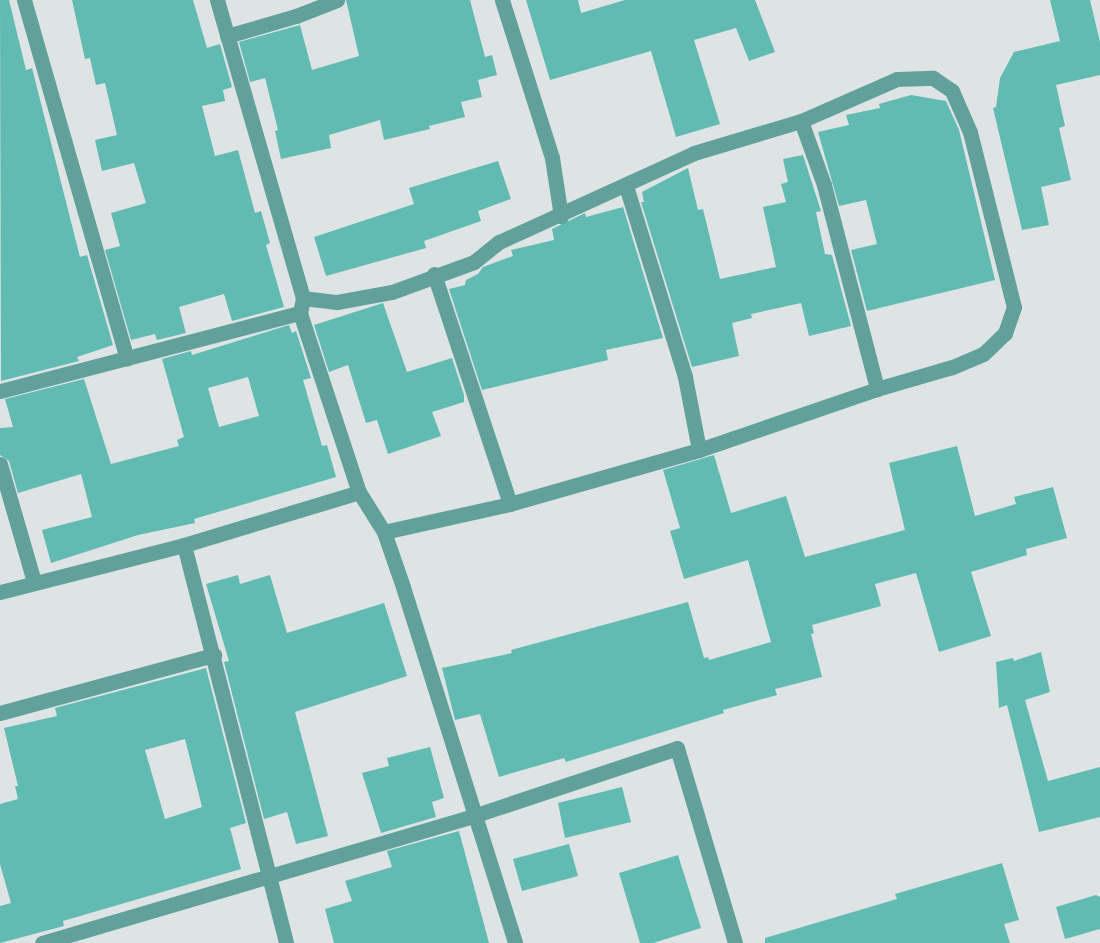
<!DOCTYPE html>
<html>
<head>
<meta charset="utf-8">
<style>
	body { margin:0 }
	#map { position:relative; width:1100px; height:943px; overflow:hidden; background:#dee4e4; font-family:Poppins,sans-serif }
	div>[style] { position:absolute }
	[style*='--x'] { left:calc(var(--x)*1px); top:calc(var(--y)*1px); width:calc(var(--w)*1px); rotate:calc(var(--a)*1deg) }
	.building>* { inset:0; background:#61bbb3 }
	.street>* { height:15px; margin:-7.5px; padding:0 7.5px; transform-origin:7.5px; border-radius:7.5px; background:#62a19b }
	span { translate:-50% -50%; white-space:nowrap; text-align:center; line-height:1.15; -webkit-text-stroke:4.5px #fff; paint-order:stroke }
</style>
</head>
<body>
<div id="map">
	<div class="building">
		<div style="clip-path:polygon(0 0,9px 0,26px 70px,32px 68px,80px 257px,87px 255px,113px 345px,77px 357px,79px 361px,1px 381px)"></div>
		<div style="clip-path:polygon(72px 0,193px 0,207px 48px,220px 44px,232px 87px,223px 90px,225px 101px,202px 106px,215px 156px,238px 150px,255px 213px,261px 211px,270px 243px,266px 245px,284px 307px,232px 321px,224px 294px,179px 307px,186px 333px,157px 340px,155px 334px,131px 340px,105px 250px,120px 246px,111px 213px,146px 203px,134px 163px,102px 171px,95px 140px,117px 135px,105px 83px,96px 85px,90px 58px,85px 59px)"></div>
		<div style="clip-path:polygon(346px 0,470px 0,485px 57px,492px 55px,497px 75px,478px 80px,482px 97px,461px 102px,465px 117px,429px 126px,430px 129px,384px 140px,380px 120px,329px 135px,331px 148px,281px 159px,275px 131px,278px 130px,265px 78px,250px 82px,239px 42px,300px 25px,312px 70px,359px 56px)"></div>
		<div style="clip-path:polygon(526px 0,578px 0,581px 13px,625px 0,755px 0,775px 52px,749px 61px,736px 28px,694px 40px,720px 124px,676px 137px,651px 51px,550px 80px)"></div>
		<div style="clip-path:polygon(1050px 0,1090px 0,1100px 42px,1100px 75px,1056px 85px,1065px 126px,1059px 128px,1071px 180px,1041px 187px,1049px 225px,1022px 230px,993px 108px,996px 107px,1000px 78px,1014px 52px,1060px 41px)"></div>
		<div style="clip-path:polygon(911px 95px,946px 101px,959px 130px,995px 280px,867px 311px,851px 250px,877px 244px,866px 200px,839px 206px,818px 132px,849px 125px,846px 115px,880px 108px,879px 104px)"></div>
		<div style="clip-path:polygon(803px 155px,821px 211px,816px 212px,825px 254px,832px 255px,851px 326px,809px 336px,801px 303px,751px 314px,752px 318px,732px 323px,739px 356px,692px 367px,641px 202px,644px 202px,642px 192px,688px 168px,698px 210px,703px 209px,720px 279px,776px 267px,763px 207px,786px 202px,781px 184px,788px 182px,783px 159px)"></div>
		<div style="clip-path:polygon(498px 161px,511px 199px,478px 211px,481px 221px,424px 241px,426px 248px,326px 276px,314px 237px,414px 204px,409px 188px)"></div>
		<div style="clip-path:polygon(623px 207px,663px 338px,606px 350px,608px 360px,482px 390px,449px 289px,465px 285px,466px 280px,478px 274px,483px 267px,513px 256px,511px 250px,554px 240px,552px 229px,585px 213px,586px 217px)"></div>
		<div style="clip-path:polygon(383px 303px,407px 372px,452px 358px,464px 395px,464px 402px,432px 412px,441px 436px,388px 454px,377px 420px,366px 423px,348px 365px,329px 372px,314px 325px)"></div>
		<div style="clip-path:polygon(evenodd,289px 325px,292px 333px,296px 331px,311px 378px,303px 380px,322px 446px,327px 445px,336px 477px,194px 519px,195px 523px,138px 535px,51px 563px,42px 530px,92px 517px,81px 474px,18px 493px,9px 461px,0 455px,0 428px,13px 427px,5px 399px,84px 379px,111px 464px,179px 446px,177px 440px,184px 437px,162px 359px,191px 351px,192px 355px,289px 325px,248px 377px,259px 416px,219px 427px,208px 388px,248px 377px)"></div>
		<div style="clip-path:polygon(957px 446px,975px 516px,1016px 504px,1014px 497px,1053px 487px,1067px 538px,1026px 549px,1027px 555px,971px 572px,991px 636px,939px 652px,916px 573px,875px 584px,881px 606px,812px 625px,814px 633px,811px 634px,822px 677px,775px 689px,777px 695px,723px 710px,724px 713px,566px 762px,564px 758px,499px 777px,480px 714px,455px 720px,442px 668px,512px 653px,511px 650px,688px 602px,704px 658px,708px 657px,709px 660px,771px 642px,748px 560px,684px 579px,670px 531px,680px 528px,663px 470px,714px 455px,731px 513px,786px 496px,805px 557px,905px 530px,889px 463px)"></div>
		<div style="clip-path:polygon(238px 575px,240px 584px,270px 575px,287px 633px,384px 603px,407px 676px,295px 712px,328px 836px,296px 844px,287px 812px,264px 819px,224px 662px,229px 661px,206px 584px)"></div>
		<div style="clip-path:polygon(1041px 652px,1050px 692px,1025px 700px,1048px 781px,1100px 767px,1100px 817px,1039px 832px,1007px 705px,999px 708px,996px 662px,1013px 658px,1014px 661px)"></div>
		<div style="clip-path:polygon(evenodd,206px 668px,246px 823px,230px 828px,241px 869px,63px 921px,64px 926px,0 943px,0 906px,11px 903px,0 864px,0 804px,18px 799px,15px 786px,18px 786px,4px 728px,57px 716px,55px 708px,206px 668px,185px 739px,202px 807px,165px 819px,145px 750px,185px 739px)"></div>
		<div style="clip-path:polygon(430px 747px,444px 798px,432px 802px,436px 817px,381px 833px,362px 773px,389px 766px,387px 758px)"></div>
		<div style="clip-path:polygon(622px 787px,631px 822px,565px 838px,558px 803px)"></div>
		<div style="clip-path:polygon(459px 831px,489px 943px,334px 943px,325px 909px,352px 901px,345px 881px,392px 867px,387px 851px)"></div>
		<div style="clip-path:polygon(569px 844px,578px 876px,522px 891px,513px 859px)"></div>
		<div style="clip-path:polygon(678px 855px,701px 928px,653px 943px,640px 943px,619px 873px)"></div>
		<div style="clip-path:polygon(1002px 863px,1019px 920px,1004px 924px,1010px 943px,765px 943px,765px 938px,897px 899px,895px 894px)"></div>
		<div style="clip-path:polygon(1096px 895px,1100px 897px,1100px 929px,1065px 939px,1056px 907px)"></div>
	</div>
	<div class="street">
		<div style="--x:24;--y:0;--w:373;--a:74"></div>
		<div style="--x:217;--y:0;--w:310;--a:73.9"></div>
		<div style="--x:303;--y:298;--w:15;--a:101"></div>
		<div style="--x:300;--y:313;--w:188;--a:71.8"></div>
		<div style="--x:359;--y:492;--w:47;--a:58"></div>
		<div style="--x:384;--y:532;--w:58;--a:70.9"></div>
		<div style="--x:403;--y:587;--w:373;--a:72.5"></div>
		<div style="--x:502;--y:0;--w:166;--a:72.4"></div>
		<div style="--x:552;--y:158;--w:59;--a:81.2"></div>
		<div style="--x:227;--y:36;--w:72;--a:-16.2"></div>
		<div style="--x:296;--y:16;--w:44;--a:-21.3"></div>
		<div style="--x:801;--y:121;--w:68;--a:70.2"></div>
		<div style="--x:824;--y:185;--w:211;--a:75.4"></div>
		<div style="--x:626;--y:186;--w:200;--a:72.8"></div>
		<div style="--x:685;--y:377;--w:74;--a:79.1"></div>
		<div style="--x:434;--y:274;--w:242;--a:71.7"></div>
		<div style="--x:303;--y:298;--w:34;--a:7"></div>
		<div style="--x:337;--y:302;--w:56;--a:-10.3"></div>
		<div style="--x:392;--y:292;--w:87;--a:-20.1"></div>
		<div style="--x:474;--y:262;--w:32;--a:-39"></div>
		<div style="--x:499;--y:242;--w:214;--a:-24.5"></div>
		<div style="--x:694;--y:153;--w:112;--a:-16.7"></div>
		<div style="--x:801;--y:121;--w:105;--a:-23.6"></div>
		<div style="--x:897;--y:79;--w:36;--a:-2"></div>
		<div style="--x:933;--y:78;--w:23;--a:34"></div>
		<div style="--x:952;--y:91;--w:45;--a:66.3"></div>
		<div style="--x:970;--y:132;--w:180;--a:75.9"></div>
		<div style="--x:1014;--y:307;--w:28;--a:109"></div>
		<div style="--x:1005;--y:333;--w:30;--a:136"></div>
		<div style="--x:983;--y:354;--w:34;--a:157"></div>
		<div style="--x:952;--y:367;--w:78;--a:163.7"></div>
		<div style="--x:877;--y:389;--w:188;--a:161.1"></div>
		<div style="--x:699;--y:450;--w:197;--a:164.1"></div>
		<div style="--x:510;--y:504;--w:129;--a:167.5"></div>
		<div style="--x:0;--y:391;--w:310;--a:-14.6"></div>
		<div style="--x:0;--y:464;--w:123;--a:73.9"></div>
		<div style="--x:184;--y:545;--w:411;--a:75.6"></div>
		<div style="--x:0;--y:592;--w:190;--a:-14.3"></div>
		<div style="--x:184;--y:545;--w:183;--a:-16.8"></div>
		<div style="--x:0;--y:713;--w:222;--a:-15.2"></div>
		<div style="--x:42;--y:943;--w:452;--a:-16.4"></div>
		<div style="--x:476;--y:815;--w:212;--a:-18.4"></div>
		<div style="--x:677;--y:748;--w:203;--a:73.4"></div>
	</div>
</div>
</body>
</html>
